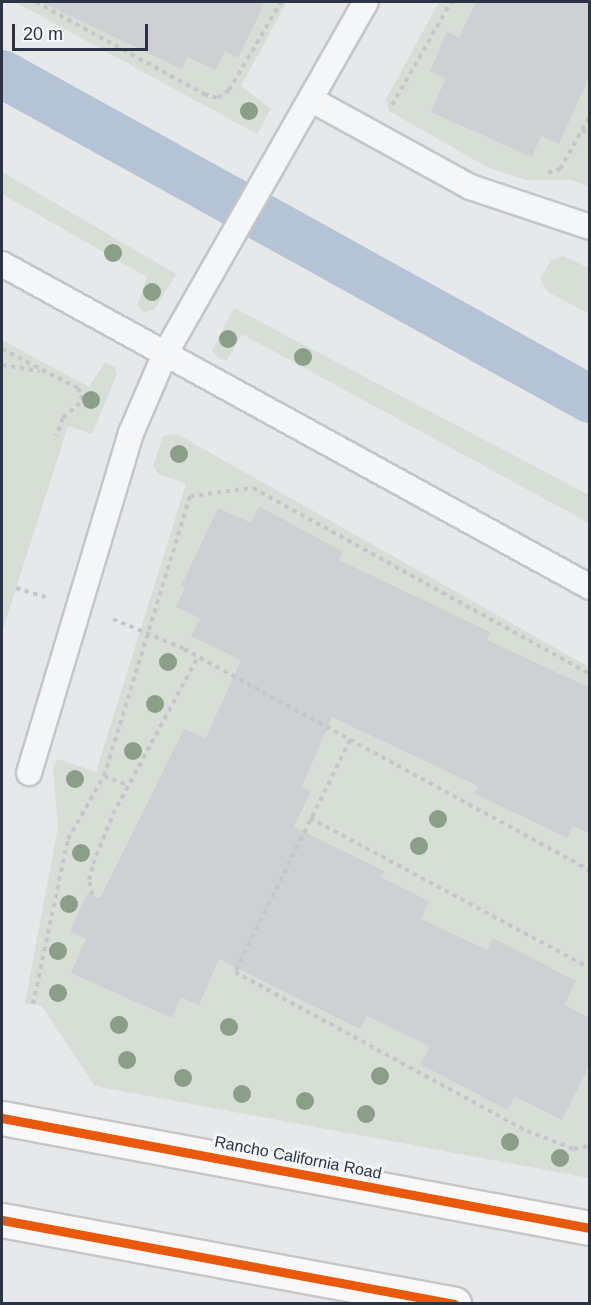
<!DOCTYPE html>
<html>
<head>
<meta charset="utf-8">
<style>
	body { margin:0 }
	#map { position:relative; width:591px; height:1305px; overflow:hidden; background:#e6e8ea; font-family:Helvetica,sans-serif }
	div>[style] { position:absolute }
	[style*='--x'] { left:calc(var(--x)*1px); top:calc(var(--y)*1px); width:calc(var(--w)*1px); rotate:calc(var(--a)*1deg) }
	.green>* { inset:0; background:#d6ded6 }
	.canal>* { height:48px; margin:-24px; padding:0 24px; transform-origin:24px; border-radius:24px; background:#b4c4d5 }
	.building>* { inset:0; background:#ced0d3 }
	.path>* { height:4px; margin-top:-2px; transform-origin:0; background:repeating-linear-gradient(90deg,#c5c6ca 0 4.5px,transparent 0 9px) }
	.roads { filter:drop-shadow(2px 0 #c4c6c8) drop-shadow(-2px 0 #c4c6c8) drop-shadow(0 2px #c4c6c8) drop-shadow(0 -2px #c4c6c8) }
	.service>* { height:24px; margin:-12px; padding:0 12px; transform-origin:12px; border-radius:12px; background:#f5f6f7 }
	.primary>* { height:33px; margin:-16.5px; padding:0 16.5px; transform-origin:16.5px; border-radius:16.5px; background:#f8f8f8 }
	.cycleway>* { height:9px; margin:-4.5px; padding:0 4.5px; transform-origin:4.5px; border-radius:4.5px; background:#e8590c }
	.trees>* { width:18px; height:18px; margin:-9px; border-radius:50%; background:#8a9e88 }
	span { translate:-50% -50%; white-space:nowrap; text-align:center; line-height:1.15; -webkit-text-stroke:6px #f4f6f9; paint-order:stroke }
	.street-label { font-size:16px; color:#2b3445 }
	.frame { position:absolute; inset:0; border:3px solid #2b3445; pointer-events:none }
	.scale { position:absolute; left:12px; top:24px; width:136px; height:27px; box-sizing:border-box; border:3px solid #2b3445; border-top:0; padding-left:8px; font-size:18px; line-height:21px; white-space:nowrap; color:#2b3445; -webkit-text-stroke:4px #f4f6f9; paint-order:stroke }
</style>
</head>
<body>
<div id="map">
	<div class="green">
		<div style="clip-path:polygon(15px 2px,287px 2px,241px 86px,271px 109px,257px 134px)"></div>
		<div style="clip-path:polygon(439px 2px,589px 2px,589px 187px,572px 180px,526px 180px,487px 167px,389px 111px,386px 99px)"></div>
		<div style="clip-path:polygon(2px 61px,392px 275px,589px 389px,589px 421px,284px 247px,2px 93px)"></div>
		<div style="clip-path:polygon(2px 172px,176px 274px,154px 310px,144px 312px,137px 306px,147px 277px,2px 194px)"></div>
		<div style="clip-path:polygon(563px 256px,589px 268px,589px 314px,548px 292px,540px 279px,551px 260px)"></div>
		<div style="clip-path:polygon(234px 308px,589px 495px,589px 523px,242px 334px,227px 360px,220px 359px,212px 351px)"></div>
		<div style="clip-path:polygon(2px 340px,89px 387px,105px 362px,115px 367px,117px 374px,92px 434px,68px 426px,2px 632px)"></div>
		<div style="clip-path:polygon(177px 434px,589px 667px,589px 1178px,95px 1086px,42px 1006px,25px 1003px,58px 827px,53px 766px,58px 759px,96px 772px,186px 484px,159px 474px,153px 466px,163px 436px)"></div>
	</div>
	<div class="canal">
		<div style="--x:2;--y:74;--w:672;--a:28.93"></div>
	</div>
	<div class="building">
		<div style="clip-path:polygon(41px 2px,265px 2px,238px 58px,225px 51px,216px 70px,187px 57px,182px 69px)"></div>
		<div style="clip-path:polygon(476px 2px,590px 2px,590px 74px,559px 144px,541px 136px,532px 157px,431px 112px,446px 78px,430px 71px,447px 32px,459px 38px)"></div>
		<div style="clip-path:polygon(259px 506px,343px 552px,339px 560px,490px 632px,487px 640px,590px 688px,590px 834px,573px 826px,567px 838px,474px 793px,478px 786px,332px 717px,302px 787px,311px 791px,294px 827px,384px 871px,381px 877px,429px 901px,421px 919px,487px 950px,493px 938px,576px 981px,564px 1005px,590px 1018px,590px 1064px,562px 1120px,514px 1096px,508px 1110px,420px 1064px,430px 1046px,367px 1016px,360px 1029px,219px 959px,199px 1005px,181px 997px,172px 1018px,71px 973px,86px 939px,70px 932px,87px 894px,100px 898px,184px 729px,206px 738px,241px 660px,191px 636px,200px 618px,176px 607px,185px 588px,181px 586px,218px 508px,251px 523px)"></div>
	</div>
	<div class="path">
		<div style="--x:36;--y:2;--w:192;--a:28.7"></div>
		<div style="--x:204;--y:94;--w:15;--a:16"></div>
		<div style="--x:218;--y:98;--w:14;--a:-36"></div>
		<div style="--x:229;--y:90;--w:102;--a:-59.4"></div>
		<div style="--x:392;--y:105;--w:119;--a:-60.2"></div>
		<div style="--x:582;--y:130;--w:9;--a:27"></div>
		<div style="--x:548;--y:173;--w:13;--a:-18"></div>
		<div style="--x:560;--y:169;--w:61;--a:-60.5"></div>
		<div style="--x:2;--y:349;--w:85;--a:27.2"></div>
		<div style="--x:78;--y:388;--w:8;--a:60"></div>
		<div style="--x:82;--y:395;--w:8;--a:104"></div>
		<div style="--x:80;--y:403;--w:23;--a:139"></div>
		<div style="--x:63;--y:418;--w:19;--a:111"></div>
		<div style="--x:2;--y:365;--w:38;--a:9"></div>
		<div style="--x:16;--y:588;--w:31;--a:17"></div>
		<div style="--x:113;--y:619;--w:77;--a:22.9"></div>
		<div style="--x:184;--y:649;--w:462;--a:28.6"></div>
		<div style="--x:350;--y:740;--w:259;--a:116.4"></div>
		<div style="--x:235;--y:972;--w:332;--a:28.6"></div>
		<div style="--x:527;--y:1131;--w:50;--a:21"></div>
		<div style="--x:574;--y:1149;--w:16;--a:-11"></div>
		<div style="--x:104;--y:776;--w:26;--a:21"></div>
		<div style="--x:310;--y:818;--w:318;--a:28.2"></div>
		<div style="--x:92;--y:895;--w:15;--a:-101"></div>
		<div style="--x:89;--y:880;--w:16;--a:-76"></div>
		<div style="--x:93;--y:864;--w:54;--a:-68.2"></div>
		<div style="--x:113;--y:814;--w:179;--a:-61.6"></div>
		<div style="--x:33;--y:1004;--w:169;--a:-78"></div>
		<div style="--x:68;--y:839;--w:73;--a:-60.3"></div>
		<div style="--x:104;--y:776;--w:293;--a:-72.9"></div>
		<div style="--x:190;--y:496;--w:64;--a:-7.2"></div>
		<div style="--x:253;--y:488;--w:385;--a:28.9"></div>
	</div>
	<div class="roads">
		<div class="service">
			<div style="--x:312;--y:100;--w:180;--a:28.8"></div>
			<div style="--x:470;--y:187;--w:126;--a:18.4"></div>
			<div style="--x:2;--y:264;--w:671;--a:28.78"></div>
			<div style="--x:29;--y:773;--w:355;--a:-73.3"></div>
			<div style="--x:131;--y:433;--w:86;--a:-66.7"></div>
			<div style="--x:165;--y:354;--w:405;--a:-60.3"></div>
		</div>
		<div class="primary">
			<div style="--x:2;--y:1118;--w:598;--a:10.6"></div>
			<div style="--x:2;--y:1220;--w:460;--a:10.5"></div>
		</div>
	</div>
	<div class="cycleway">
		<div style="--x:2;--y:1118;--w:598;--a:10.6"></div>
		<div style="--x:2;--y:1220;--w:460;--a:10.5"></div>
	</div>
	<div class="trees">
		<div style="left:249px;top:111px"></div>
		<div style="left:113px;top:253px"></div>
		<div style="left:152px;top:292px"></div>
		<div style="left:228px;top:339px"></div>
		<div style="left:303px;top:357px"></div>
		<div style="left:91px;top:400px"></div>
		<div style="left:179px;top:454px"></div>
		<div style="left:168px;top:662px"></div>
		<div style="left:155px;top:704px"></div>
		<div style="left:133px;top:751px"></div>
		<div style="left:75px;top:779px"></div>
		<div style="left:438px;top:819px"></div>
		<div style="left:419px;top:846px"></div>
		<div style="left:81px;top:853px"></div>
		<div style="left:69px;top:904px"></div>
		<div style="left:58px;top:951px"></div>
		<div style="left:58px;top:993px"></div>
		<div style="left:119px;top:1025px"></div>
		<div style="left:229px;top:1027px"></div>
		<div style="left:127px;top:1060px"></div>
		<div style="left:380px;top:1076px"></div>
		<div style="left:183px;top:1078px"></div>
		<div style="left:242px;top:1094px"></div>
		<div style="left:305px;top:1101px"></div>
		<div style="left:366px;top:1114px"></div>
		<div style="left:510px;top:1142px"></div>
		<div style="left:560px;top:1158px"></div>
	</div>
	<div class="street-label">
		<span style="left:298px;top:1158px;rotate:11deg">Rancho California Road</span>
	</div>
	<div class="frame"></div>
	<div class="scale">20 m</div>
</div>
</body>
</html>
